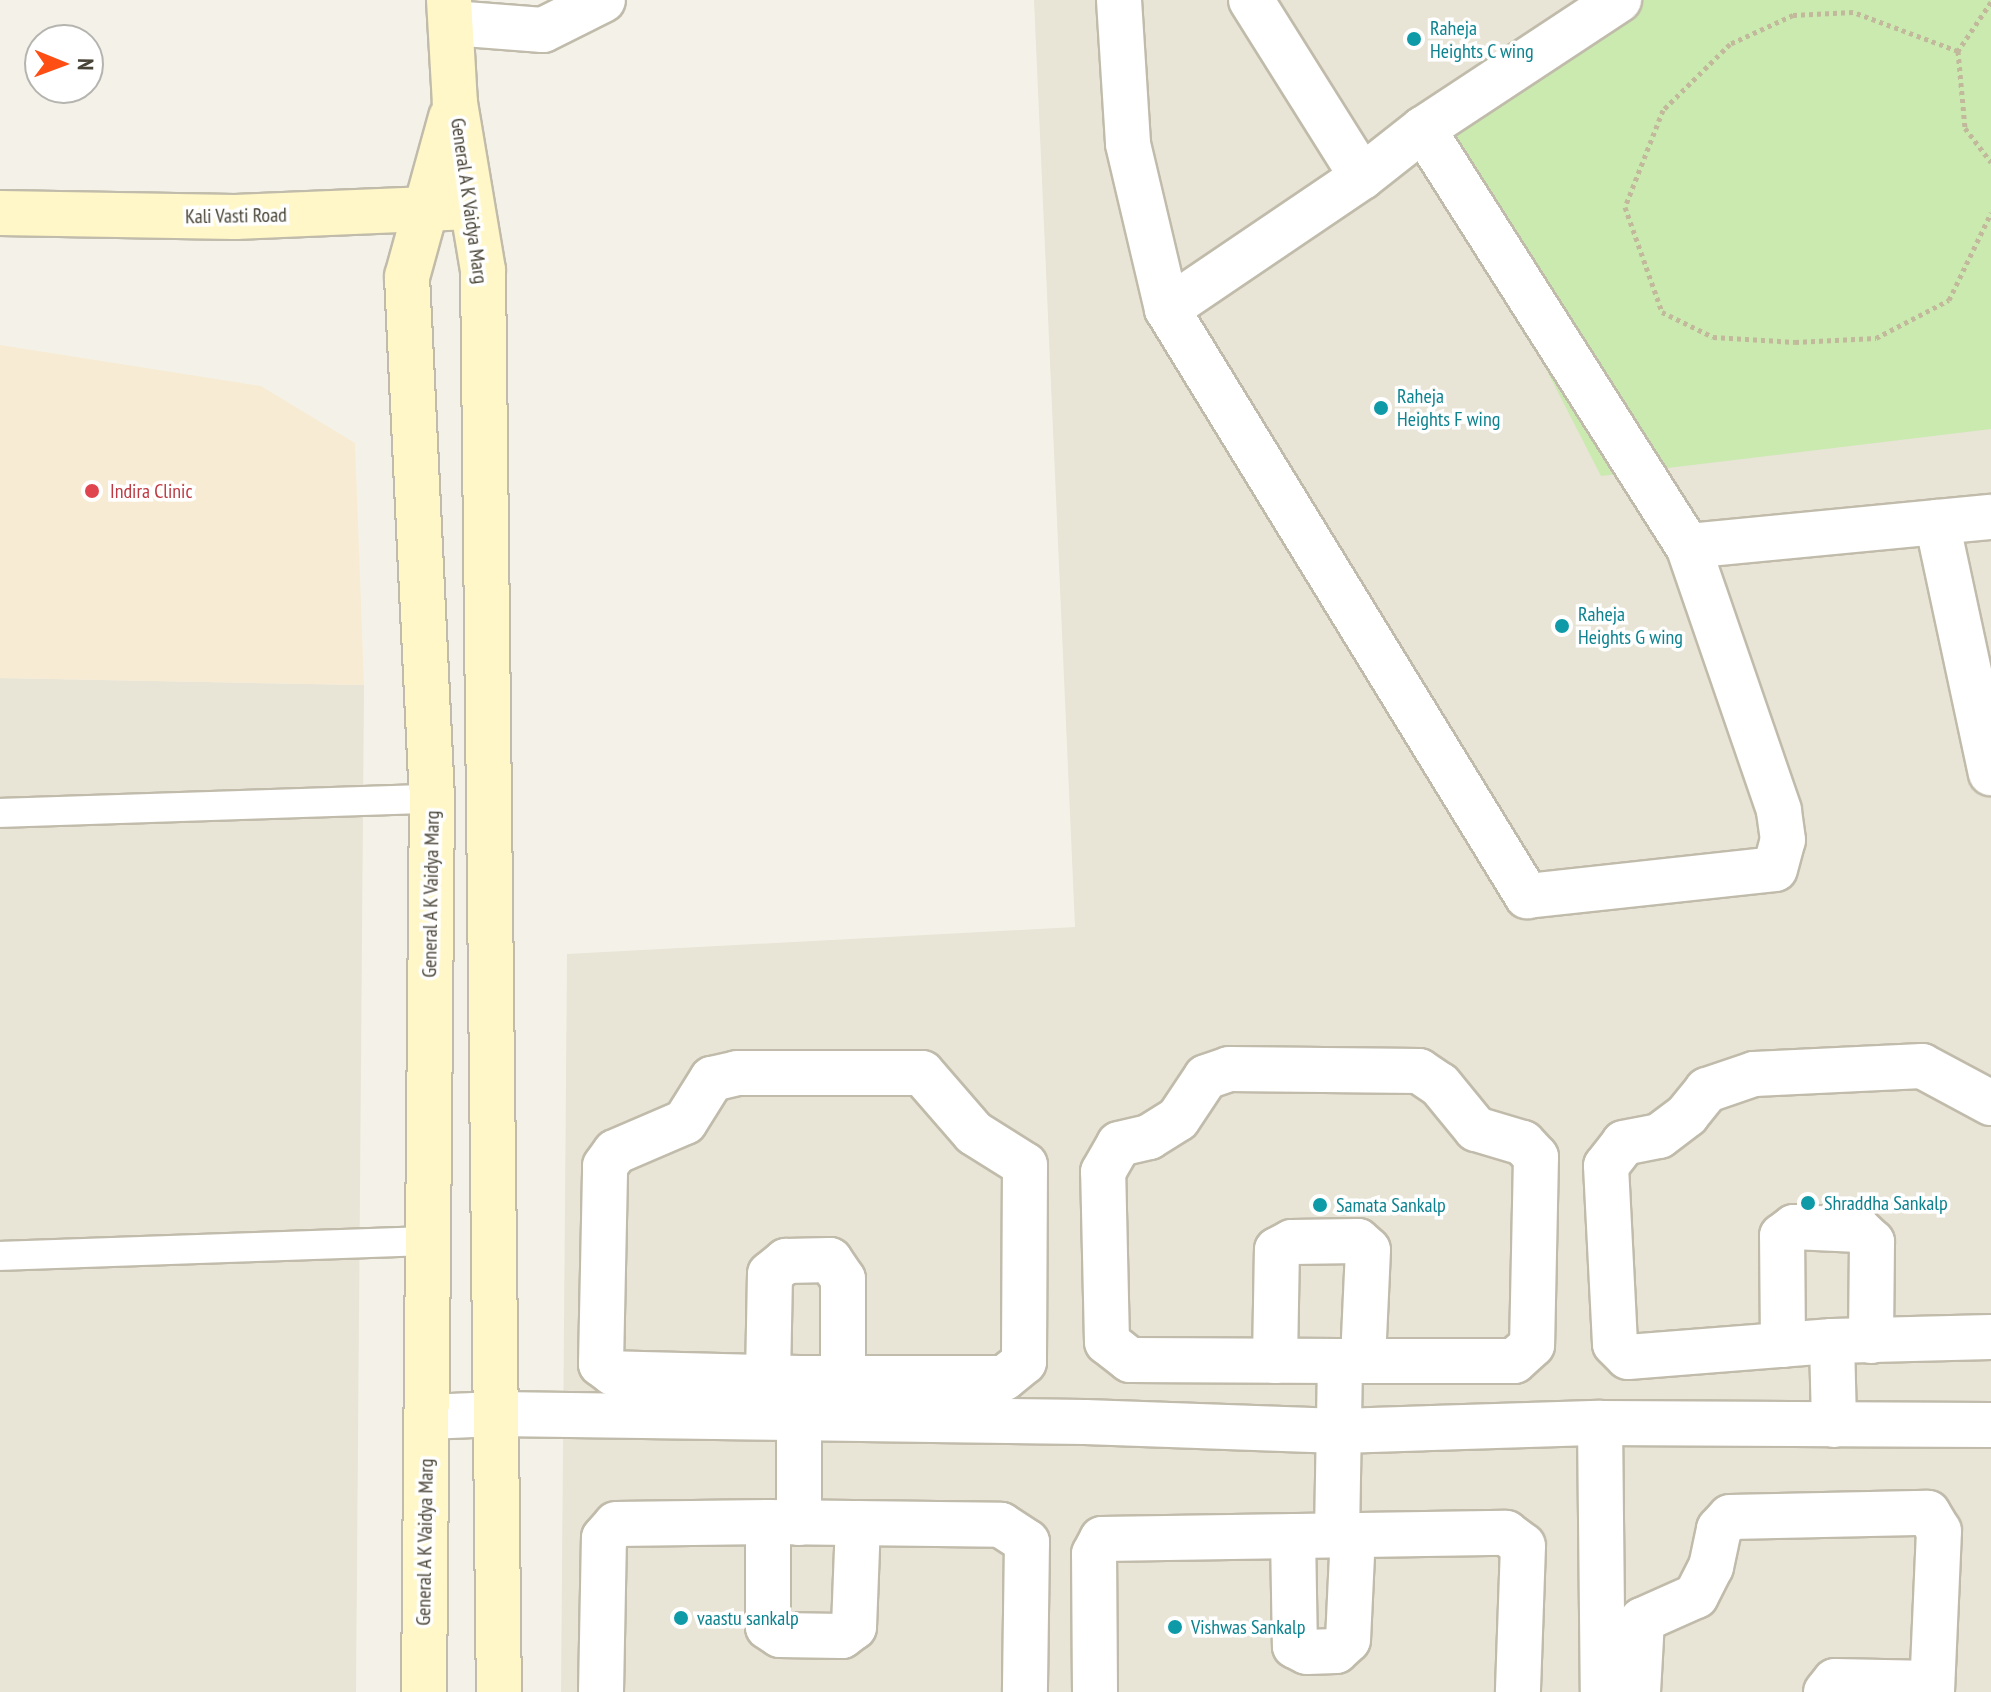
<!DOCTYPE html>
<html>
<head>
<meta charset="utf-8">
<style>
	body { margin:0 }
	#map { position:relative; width:1991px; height:1692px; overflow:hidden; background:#f4f2e8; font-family:"PT Sans Narrow",sans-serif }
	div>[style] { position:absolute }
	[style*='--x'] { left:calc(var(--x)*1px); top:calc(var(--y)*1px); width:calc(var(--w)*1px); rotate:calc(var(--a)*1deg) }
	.residential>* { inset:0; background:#e8e4d6 }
	.commercial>* { inset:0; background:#f7ebd3 }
	.green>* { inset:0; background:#caeab0 }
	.path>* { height:5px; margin-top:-2.5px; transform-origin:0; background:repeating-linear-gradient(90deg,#c2b89b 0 4px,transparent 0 8px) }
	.roads { filter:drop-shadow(2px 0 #c0bbaa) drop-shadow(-2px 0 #c0bbaa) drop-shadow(0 2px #c0bbaa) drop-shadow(0 -2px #c0bbaa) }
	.lane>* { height:28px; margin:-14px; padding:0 14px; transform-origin:14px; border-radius:14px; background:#fff }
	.street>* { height:44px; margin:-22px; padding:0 22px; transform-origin:22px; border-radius:22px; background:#fff }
	.secondary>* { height:44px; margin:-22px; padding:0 22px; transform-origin:22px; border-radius:22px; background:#fff7c7 }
	.dots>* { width:22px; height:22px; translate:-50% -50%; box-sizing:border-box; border:4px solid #fff; border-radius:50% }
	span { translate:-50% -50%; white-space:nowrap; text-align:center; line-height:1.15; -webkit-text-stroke:7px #fff; paint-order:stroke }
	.culture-label { font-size:20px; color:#0d838f }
	.left { translate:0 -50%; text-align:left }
	.street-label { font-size:20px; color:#484336 }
	.health-label { font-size:20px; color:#be3a42 }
	.north { position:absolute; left:24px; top:24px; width:80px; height:80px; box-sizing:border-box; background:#fff; border:2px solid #b6b4af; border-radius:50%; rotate:91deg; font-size:22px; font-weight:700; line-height:32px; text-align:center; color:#484336 }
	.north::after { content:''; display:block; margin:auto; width:28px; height:36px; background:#ff4e14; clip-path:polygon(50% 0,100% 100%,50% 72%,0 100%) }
</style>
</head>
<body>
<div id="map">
	<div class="residential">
		<div style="clip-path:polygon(1034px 0,1991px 0,1991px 1692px,561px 1692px,567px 954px,1075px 927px)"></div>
		<div style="clip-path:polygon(0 678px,364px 685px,356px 1692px,0 1692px)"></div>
	</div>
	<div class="commercial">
		<div style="clip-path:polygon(0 345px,261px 386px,355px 443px,364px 685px,0 678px)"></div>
	</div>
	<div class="green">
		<div style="clip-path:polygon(1638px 0,1991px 0,1991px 429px,1601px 476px,1423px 129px)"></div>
	</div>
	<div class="path">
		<div style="--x:1991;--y:2;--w:59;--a:124"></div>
		<div style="--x:1958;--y:51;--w:77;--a:84.8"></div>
		<div style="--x:1965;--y:128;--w:43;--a:52.6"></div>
		<div style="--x:1958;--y:51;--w:112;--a:-159.6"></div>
		<div style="--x:1853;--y:12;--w:60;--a:177.1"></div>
		<div style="--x:1793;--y:15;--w:69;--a:155.3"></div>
		<div style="--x:1730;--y:44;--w:94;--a:135.4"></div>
		<div style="--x:1663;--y:110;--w:104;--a:111.4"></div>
		<div style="--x:1625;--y:207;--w:111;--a:70.6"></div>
		<div style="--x:1662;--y:312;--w:57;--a:26.1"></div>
		<div style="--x:1713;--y:337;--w:82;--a:3.5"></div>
		<div style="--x:1795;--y:342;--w:81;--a:-2.8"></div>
		<div style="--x:1876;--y:338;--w:82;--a:-27.5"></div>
		<div style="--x:1949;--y:300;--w:97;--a:-64.2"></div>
	</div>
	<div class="roads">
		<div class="lane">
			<div style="--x:0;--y:813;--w:432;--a:-1.9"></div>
			<div style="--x:0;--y:1256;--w:428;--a:-2"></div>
		</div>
		<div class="street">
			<div style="--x:1119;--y:0;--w:144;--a:86.4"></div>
			<div style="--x:1128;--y:144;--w:170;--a:76.7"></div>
			<div style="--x:1167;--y:309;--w:689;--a:58.48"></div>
			<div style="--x:1527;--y:896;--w:249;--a:-6.2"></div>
			<div style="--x:1775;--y:869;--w:30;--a:-75"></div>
			<div style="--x:1783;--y:840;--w:30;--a:-98"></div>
			<div style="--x:1779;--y:810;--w:279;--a:-109"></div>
			<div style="--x:1251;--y:0;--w:209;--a:57.9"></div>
			<div style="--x:452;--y:23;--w:91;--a:4.4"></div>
			<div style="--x:543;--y:30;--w:67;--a:-26.6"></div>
			<div style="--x:1423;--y:129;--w:235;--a:-33.4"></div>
			<div style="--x:1167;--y:309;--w:235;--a:-34.1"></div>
			<div style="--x:1362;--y:177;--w:78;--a:-38.2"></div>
			<div style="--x:1423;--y:129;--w:494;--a:57.6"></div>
			<div style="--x:1688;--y:546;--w:304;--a:-5.5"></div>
			<div style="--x:1937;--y:522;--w:257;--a:77.9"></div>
			<div style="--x:1991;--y:1103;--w:78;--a:-151.8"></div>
			<div style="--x:1922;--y:1066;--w:168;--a:177.3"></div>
			<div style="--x:1754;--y:1074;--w:50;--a:161.2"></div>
			<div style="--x:1707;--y:1090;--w:32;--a:129"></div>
			<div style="--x:1687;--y:1115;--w:35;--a:143"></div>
			<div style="--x:1659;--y:1136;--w:36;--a:169"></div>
			<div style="--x:1624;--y:1143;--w:29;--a:128"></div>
			<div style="--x:1606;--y:1166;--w:178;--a:87.1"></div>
			<div style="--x:1615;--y:1344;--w:18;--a:45"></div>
			<div style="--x:1628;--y:1357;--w:205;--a:-4.5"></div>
			<div style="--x:1832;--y:1341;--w:159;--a:-1.4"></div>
			<div style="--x:1832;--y:1341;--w:84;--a:88.6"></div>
			<div style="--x:1783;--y:1345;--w:109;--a:-90.5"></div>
			<div style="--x:1782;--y:1236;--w:15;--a:-37"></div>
			<div style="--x:1794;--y:1227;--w:65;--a:2.6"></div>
			<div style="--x:1859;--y:1230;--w:18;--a:43"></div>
			<div style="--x:1872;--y:1242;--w:99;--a:90.6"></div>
			<div style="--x:1275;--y:1361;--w:111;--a:-89"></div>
			<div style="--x:1277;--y:1250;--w:17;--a:-28"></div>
			<div style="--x:1292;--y:1242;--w:66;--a:-0.9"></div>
			<div style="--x:1358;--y:1241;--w:13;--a:42"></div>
			<div style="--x:1368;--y:1250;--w:110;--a:92.6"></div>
			<div style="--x:768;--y:1378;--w:104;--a:-88.9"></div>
			<div style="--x:770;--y:1274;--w:21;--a:-39"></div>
			<div style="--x:786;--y:1261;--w:44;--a:-1.3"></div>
			<div style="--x:830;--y:1260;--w:23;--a:56"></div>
			<div style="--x:843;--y:1279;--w:99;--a:90"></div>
			<div style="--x:427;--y:1417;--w:70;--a:-2.5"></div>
			<div style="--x:497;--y:1414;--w:588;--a:0.78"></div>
			<div style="--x:1085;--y:1422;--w:255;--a:2"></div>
			<div style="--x:1340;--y:1431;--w:260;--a:-1.8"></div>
			<div style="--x:1600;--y:1423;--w:391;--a:0.3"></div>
			<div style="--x:1600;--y:1423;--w:269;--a:89.4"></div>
			<div style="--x:768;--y:1522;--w:105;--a:90"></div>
			<div style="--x:768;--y:1627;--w:14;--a:34"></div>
			<div style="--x:780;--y:1635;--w:62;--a:0.9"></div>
			<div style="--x:842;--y:1636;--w:15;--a:-37"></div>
			<div style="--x:854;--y:1627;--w:104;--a:-87.8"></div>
			<div style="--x:799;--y:1523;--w:145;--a:-90"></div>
			<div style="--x:799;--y:1378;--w:186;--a:-178.5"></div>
			<div style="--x:613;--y:1373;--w:15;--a:-143"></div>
			<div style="--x:601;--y:1364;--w:198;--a:-88.8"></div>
			<div style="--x:605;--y:1166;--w:17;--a:-54"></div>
			<div style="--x:615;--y:1152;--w:76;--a:-23.2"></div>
			<div style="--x:685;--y:1122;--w:51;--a:-57.9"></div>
			<div style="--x:712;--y:1079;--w:26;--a:-13"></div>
			<div style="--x:737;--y:1073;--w:185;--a:0"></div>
			<div style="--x:922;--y:1073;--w:79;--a:49.1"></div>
			<div style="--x:974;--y:1133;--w:60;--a:32.1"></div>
			<div style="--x:1025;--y:1165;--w:197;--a:90.3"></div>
			<div style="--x:1024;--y:1362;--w:26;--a:141"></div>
			<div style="--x:1004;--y:1378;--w:205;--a:180"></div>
			<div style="--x:1337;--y:1535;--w:174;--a:-89"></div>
			<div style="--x:1340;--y:1361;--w:210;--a:-179.7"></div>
			<div style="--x:1130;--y:1360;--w:29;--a:-142"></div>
			<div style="--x:1107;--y:1342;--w:170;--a:-91.3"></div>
			<div style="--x:1103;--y:1172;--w:32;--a:-60"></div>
			<div style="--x:1119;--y:1144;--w:31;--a:-13"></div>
			<div style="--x:1149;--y:1137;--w:34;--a:-32"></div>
			<div style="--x:1178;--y:1119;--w:50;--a:-56.3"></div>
			<div style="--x:1206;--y:1077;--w:24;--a:-19"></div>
			<div style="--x:1229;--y:1069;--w:190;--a:0.6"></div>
			<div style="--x:1419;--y:1071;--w:25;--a:34"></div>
			<div style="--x:1440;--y:1085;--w:57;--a:50.7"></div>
			<div style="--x:1476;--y:1129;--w:49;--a:16.6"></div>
			<div style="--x:1523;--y:1143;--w:19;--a:47"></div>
			<div style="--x:1536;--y:1157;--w:188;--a:91.2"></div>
			<div style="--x:1532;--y:1345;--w:24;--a:138"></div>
			<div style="--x:1514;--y:1361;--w:174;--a:180"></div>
			<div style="--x:1293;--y:1536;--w:110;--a:89"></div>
			<div style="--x:1295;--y:1646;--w:13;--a:27"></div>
			<div style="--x:1307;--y:1652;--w:29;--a:-2"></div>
			<div style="--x:1336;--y:1651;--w:16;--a:-43"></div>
			<div style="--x:1348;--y:1640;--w:105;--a:-87.3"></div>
			<div style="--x:601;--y:1692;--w:154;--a:-88.9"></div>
			<div style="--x:604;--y:1538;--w:18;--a:-49"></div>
			<div style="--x:616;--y:1524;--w:152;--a:-0.8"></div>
			<div style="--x:768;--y:1522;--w:233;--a:0.7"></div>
			<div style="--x:1001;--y:1525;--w:31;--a:33"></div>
			<div style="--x:1027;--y:1542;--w:150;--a:90.8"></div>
			<div style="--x:1095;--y:1692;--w:138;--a:-90.4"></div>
			<div style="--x:1094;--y:1554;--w:17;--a:-62"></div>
			<div style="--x:1102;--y:1539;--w:404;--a:-0.9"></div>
			<div style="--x:1506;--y:1533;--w:21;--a:37"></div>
			<div style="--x:1523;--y:1546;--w:146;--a:92"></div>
			<div style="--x:1638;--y:1692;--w:72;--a:-86.8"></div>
			<div style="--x:1642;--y:1620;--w:59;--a:-24"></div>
			<div style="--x:1696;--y:1596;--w:33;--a:-63"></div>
			<div style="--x:1711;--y:1567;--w:39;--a:-78"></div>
			<div style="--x:1719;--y:1529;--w:16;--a:-47"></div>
			<div style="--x:1730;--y:1517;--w:198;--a:-1.2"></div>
			<div style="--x:1928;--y:1513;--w:21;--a:59"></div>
			<div style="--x:1939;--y:1531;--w:161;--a:92.5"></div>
			<div style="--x:1826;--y:1692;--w:14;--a:-51"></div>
			<div style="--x:1835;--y:1681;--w:97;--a:1.2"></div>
		</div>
		<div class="secondary">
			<div style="--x:449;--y:0;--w:103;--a:86.7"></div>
			<div style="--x:455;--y:103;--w:169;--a:80.5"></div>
			<div style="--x:483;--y:270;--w:1422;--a:89.36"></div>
			<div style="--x:0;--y:213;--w:235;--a:1"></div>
			<div style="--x:235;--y:217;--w:218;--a:-2.4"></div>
			<div style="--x:424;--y:1692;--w:893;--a:-89.49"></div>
			<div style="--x:432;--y:799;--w:523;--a:-92.74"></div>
			<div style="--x:407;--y:277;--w:166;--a:-74.6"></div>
		</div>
	</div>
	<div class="dots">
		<div style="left:1414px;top:39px;background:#0f9aa8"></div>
		<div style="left:1381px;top:408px;background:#0f9aa8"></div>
		<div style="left:92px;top:491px;background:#e0444e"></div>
		<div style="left:1562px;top:626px;background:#0f9aa8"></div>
		<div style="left:1808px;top:1203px;background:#0f9aa8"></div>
		<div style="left:1320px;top:1205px;background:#0f9aa8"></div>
		<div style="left:681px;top:1618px;background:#0f9aa8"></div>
		<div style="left:1175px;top:1627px;background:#0f9aa8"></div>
	</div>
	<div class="culture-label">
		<span class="left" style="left:1430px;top:40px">Raheja<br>Heights C wing</span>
		<span class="left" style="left:1397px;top:408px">Raheja<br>Heights F wing</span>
		<span class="left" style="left:1578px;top:626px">Raheja<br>Heights G wing</span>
		<span class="left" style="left:1824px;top:1203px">Shraddha Sankalp</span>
		<span class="left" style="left:1336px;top:1205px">Samata Sankalp</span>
		<span class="left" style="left:697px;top:1618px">vaastu sankalp</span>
		<span class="left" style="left:1191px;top:1627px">Vishwas Sankalp</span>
	</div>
	<div class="street-label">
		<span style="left:469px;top:201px;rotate:82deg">General A K Vaidya Marg</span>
		<span style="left:236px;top:216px;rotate:-1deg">Kali Vasti Road</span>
		<span style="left:431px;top:894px;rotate:-89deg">General A K Vaidya Marg</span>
		<span style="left:425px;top:1542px;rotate:-89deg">General A K Vaidya Marg</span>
	</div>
	<div class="health-label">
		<span class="left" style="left:110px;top:491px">Indira Clinic</span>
	</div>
	<div class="north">N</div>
</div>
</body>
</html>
